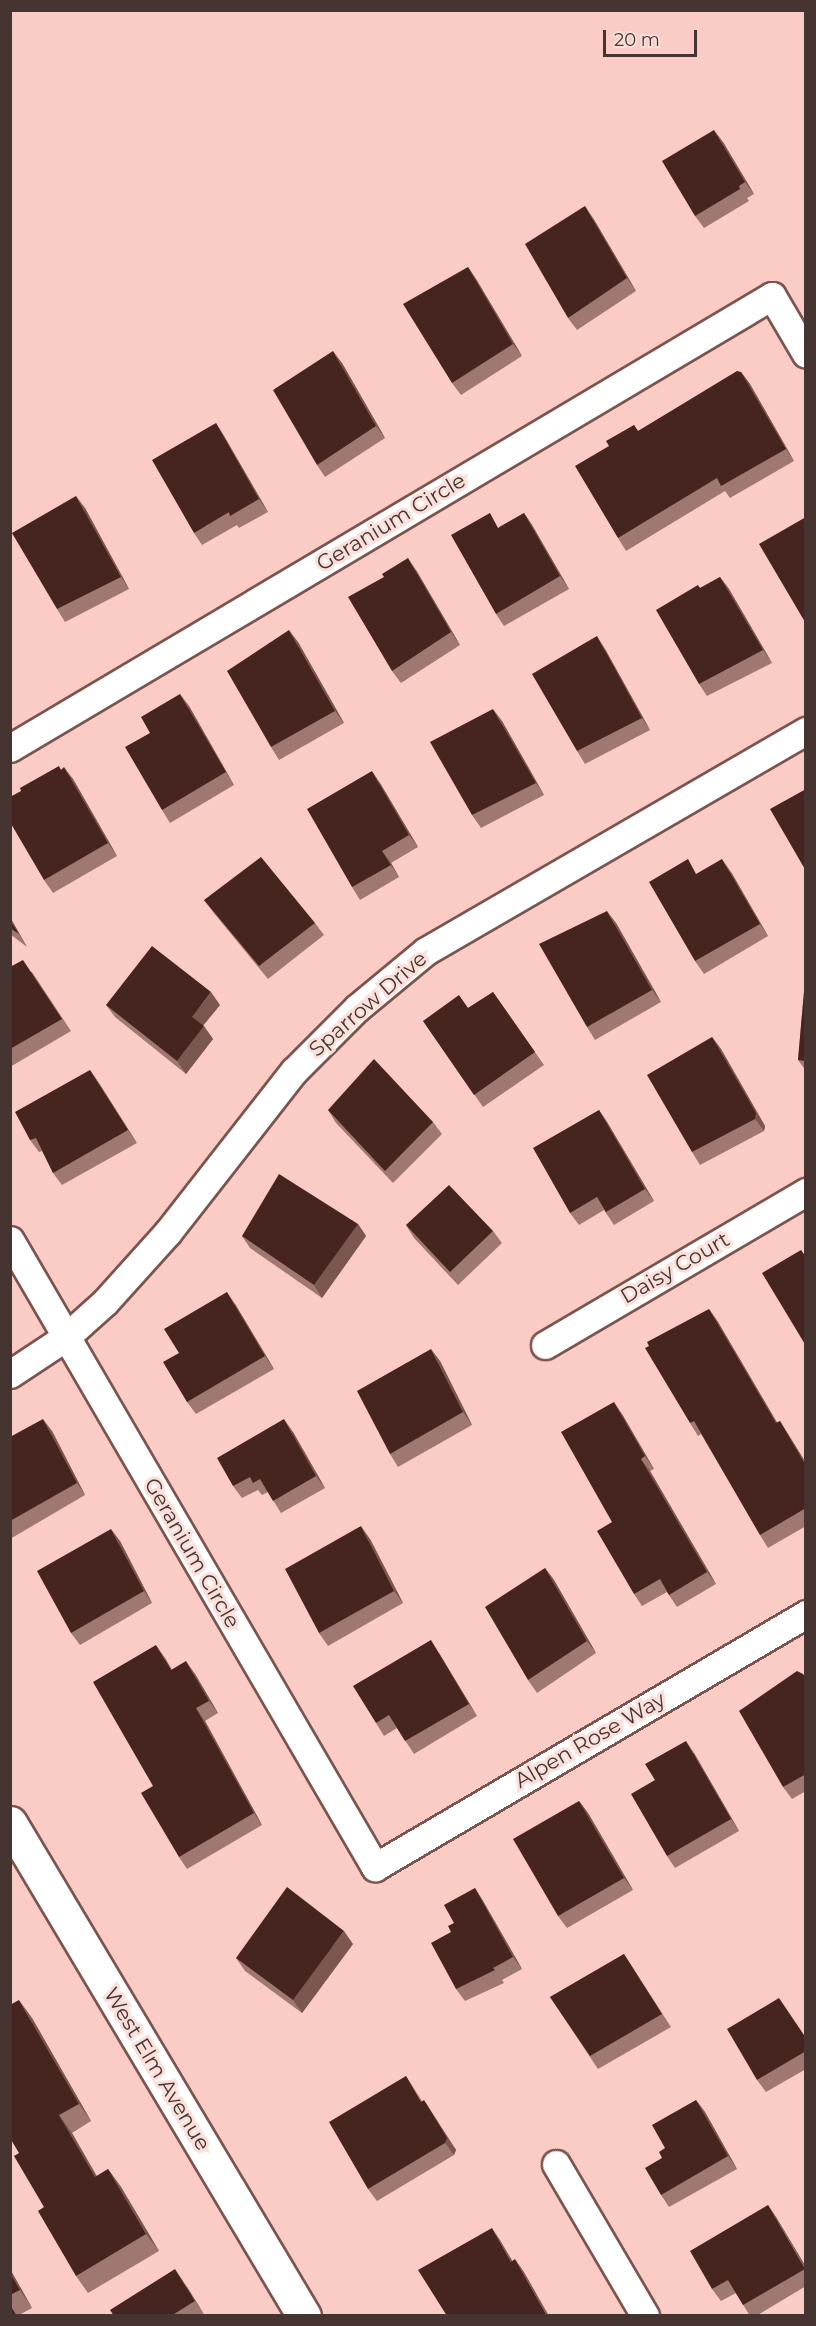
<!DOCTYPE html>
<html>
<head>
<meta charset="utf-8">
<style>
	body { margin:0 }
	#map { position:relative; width:816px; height:2326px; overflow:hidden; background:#faccc5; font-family:Montserrat,sans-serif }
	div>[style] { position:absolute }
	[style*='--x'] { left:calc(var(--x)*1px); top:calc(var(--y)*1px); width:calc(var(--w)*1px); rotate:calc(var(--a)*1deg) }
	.roads { filter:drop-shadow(2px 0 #7b544e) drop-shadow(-2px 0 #7b544e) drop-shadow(0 2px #7b544e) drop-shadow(0 -2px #7b544e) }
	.street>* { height:27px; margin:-13.5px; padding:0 13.5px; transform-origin:13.5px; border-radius:13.5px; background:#fff }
	.secondary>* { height:33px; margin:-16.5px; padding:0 16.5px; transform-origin:16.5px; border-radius:16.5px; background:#fff }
	.wall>* { inset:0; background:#a07872 }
	.shaded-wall>* { inset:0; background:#7c5651 }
	.building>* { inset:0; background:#46241f }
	span { translate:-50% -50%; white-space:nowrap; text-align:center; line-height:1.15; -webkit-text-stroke:6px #fbdfda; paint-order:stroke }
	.street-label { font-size:21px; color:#463431 }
	.frame { position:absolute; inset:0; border:12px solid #463431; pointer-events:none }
	.scale { position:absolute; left:603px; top:30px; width:94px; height:27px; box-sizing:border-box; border:3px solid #463431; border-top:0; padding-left:8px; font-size:18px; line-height:21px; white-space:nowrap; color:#463431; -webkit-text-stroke:4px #fbdfda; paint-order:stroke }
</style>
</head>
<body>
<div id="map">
	<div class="roads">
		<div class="street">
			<div style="--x:10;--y:748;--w:886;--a:-30.68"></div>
			<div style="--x:772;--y:296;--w:67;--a:59.6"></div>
			<div style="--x:10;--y:1240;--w:726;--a:59.79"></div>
			<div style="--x:375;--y:1867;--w:500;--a:-30.4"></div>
			<div style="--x:545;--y:1345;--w:303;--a:-30.4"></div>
			<div style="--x:10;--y:1374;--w:67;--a:-33.5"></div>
			<div style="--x:66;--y:1337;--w:52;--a:-41.9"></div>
			<div style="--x:105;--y:1302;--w:94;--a:-48"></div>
			<div style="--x:168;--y:1232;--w:204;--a:-52"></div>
			<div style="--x:294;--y:1071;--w:89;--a:-45"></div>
			<div style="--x:357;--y:1008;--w:89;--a:-39.6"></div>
			<div style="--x:426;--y:951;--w:439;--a:-30.1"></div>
			<div style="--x:556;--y:2164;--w:176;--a:59.6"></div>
		</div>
		<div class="secondary">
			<div style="--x:10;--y:1823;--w:574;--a:59.19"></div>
		</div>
	</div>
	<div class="wall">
		<div style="clip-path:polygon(723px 142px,754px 194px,747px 198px,749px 201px,704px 228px,695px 216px)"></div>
		<div style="clip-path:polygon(593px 218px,636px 291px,577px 330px,568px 318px)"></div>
		<div style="clip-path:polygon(468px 267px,476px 279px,522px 356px,461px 395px,452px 383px)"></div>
		<div style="clip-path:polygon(342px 363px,385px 438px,325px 477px,317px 465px)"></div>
		<div style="clip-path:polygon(741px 372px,750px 384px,794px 461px,730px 498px,725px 491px,626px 551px,618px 538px,609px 446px,634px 425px,638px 431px)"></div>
		<div style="clip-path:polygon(216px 423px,224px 436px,268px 512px,239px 528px,237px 525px,202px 545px,194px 533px)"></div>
		<div style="clip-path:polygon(85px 508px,129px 589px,65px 622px,57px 609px)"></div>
		<div style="clip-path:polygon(524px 513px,532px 525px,569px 589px,504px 626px,496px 614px,499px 527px)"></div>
		<div style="clip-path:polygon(416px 570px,460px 645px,401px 683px,392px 671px,384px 577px)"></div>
		<div style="clip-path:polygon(720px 577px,729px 589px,772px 663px,707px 696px,699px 684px,700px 588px)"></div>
		<div style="clip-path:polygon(298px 642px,344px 723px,279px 760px,271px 747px)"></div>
		<div style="clip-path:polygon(605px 649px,650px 730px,585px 764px,577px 751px)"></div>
		<div style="clip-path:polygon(189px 706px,234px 785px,170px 823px,162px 810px)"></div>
		<div style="clip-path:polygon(502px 721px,544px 795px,481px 828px,472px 815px)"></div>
		<div style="clip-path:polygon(61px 769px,73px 779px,117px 856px,53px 893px,44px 880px)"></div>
		<div style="clip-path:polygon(380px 783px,418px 847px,391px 863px,399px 877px,360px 900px,352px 887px)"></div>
		<div style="clip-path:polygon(731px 872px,768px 936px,704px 974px,695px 961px,697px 874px)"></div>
		<div style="clip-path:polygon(204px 900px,315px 923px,324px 935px,268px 979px,213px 912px)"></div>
		<div style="clip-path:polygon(10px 917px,27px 947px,10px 934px)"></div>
		<div style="clip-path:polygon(616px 923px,661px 1002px,595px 1040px,587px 1027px)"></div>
		<div style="clip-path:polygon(10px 967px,32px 972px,71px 1031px,10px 1067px)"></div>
		<div style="clip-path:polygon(806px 969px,806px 1071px,798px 1060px)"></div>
		<div style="clip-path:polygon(493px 992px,544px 1065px,483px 1107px,423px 1021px,468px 1008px)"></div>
		<div style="clip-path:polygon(106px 1005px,220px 1005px,203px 1026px,213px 1039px,186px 1074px,115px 1017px)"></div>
		<div style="clip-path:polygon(712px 1037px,721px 1049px,765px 1126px,764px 1131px,700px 1165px,692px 1152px)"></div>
		<div style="clip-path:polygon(90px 1070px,137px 1143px,62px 1185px,53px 1173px,42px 1151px,39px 1152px,30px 1140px)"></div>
		<div style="clip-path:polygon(328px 1110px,433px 1122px,442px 1134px,393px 1183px,336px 1123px)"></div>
		<div style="clip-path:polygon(599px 1110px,607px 1122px,654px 1201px,614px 1225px,604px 1210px,579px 1225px,570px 1213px)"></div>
		<div style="clip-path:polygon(358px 1224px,366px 1236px,322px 1298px,250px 1248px,242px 1236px)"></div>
		<div style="clip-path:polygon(406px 1225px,493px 1231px,502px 1243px,458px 1285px,414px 1238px)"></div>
		<div style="clip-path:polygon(235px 1304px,274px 1369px,196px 1414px,187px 1402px,179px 1353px)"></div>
		<div style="clip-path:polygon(709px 1309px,718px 1322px,777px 1423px,780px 1421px,788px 1434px,806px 1463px,806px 1526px,768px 1548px,760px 1535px,701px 1434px,698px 1436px,690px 1423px)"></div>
		<div style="clip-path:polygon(440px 1361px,472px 1425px,398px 1467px,390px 1454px)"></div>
		<div style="clip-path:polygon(622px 1414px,654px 1469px,650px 1471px,716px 1584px,677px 1607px,667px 1592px,642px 1606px,634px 1594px)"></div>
		<div style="clip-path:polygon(52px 1431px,85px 1495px,10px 1539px,10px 1437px)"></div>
		<div style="clip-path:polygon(293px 1432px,325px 1488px,281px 1513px,268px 1492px,262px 1495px,258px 1490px,242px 1498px,233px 1486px)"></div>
		<div style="clip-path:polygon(370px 1539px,403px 1603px,328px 1646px,319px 1633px)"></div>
		<div style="clip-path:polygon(120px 1541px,152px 1603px,80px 1645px,71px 1633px)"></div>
		<div style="clip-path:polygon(545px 1568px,554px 1580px,596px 1653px,537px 1693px,528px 1680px)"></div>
		<div style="clip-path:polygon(439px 1653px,477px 1716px,414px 1754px,397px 1728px,384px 1736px,376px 1723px)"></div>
		<div style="clip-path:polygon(165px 1658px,172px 1670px,195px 1674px,218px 1713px,205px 1721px,262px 1825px,187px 1869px,179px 1857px,153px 1786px)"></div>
		<div style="clip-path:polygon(806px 1678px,806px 1791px,792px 1799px,783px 1787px)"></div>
		<div style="clip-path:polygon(694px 1753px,739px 1831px,675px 1868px,667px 1856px,655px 1780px)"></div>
		<div style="clip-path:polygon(579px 1801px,588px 1813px,633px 1890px,567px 1928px,558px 1916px)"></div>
		<div style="clip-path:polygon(475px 1888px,483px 1901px,522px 1969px,502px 1980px,504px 1983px,465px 2001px,456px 1989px,451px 1932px,454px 1923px)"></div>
		<div style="clip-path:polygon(353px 1944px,302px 2013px,245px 1971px,236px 1958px)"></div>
		<div style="clip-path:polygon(624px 1954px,671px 2027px,598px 2069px,550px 1997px)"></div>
		<div style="clip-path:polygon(32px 2018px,91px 2121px,72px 2133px,97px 2176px,108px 2169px,121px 2187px,159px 2251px,88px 2293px,76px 2276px,19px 2153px)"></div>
		<div style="clip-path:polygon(806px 2038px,806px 2069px,766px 2092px,757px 2080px)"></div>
		<div style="clip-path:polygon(406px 2076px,422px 2101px,432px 2113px,456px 2150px,454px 2155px,377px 2201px,368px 2189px)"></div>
		<div style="clip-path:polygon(696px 2100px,705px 2112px,737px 2169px,669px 2207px,661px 2195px,662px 2158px,665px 2148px)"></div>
		<div style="clip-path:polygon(768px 2205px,776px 2217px,806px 2267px,806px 2286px,756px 2316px,750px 2316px,736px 2293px,721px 2301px,712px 2289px)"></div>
		<div style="clip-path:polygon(10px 2269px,32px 2308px,19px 2315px,10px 2316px)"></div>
		<div style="clip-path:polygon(187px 2287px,205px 2316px,114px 2316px)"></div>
	</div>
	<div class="shaded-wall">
		<div style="clip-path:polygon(714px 130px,723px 142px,754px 194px,745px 182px)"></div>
		<div style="clip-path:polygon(585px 206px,593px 218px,636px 291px,627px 278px)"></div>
		<div style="clip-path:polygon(468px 267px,476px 279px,522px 356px,513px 344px)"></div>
		<div style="clip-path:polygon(333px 351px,342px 363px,385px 438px,376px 426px)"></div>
		<div style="clip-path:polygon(741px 372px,750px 384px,794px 461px,786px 449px)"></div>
		<div style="clip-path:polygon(216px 423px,224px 436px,268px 512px,259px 499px)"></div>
		<div style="clip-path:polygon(76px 496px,85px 508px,129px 589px,121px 577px)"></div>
		<div style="clip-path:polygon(524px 513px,532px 525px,569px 589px,560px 576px)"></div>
		<div style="clip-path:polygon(408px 558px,416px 570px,460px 645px,451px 632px)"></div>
		<div style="clip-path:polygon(720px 577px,729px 589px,772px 663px,763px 650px)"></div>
		<div style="clip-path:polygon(289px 630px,298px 642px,344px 723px,335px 711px)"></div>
		<div style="clip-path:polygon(597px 636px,605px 649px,650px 730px,642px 718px)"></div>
		<div style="clip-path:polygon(180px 694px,189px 706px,234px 785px,226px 772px)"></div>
		<div style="clip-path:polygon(493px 709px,502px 721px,544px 795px,536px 783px)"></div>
		<div style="clip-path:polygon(64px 767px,73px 779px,117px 856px,108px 843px)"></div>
		<div style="clip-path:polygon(372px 771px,380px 783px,418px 847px,409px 835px)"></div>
		<div style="clip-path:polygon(382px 851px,391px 863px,399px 877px,391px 865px)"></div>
		<div style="clip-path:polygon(722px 859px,731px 872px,768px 936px,760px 924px)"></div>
		<div style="clip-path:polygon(607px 911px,616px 923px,661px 1002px,652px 990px)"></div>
		<div style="clip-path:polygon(10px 917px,27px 947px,19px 934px,10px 920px)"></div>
		<div style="clip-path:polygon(211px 992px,220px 1005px,200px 1029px,192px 1017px)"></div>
		<div style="clip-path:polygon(204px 1026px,213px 1039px,186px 1074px,177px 1061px)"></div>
		<div style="clip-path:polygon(712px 1037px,721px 1049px,765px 1126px,764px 1131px,755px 1119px)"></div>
		<div style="clip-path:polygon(90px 1070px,99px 1083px,137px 1143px,128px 1130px)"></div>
		<div style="clip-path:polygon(599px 1110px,607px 1122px,654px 1201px,645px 1189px)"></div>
		<div style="clip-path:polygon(358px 1224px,366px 1236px,322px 1298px,314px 1285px)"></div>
		<div style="clip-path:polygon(227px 1292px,235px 1304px,274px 1369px,265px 1356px)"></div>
		<div style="clip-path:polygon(709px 1309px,718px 1322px,785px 1436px,776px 1423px)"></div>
		<div style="clip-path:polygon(431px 1349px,440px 1361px,472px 1425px,463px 1412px)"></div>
		<div style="clip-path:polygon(614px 1402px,622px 1414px,654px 1469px,645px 1456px)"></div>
		<div style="clip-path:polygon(43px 1419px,52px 1431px,85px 1495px,77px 1483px)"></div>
		<div style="clip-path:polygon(284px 1419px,293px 1432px,325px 1488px,316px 1476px)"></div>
		<div style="clip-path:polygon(780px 1421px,788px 1434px,806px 1463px,806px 1466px)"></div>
		<div style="clip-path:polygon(641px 1459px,650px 1471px,716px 1584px,707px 1572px)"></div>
		<div style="clip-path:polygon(361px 1526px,370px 1539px,403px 1603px,394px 1591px)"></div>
		<div style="clip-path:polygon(111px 1529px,120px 1541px,152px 1603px,144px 1591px)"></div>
		<div style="clip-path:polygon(545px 1568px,554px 1580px,596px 1653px,587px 1641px)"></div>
		<div style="clip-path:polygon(431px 1640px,439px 1653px,477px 1716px,469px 1704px)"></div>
		<div style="clip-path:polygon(156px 1645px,165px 1658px,179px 1683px,171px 1670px)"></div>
		<div style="clip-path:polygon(186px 1661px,195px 1674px,218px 1713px,209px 1701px)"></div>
		<div style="clip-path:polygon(196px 1708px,205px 1721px,262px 1825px,254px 1813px)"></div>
		<div style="clip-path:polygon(686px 1741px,694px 1753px,739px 1831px,731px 1819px)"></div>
		<div style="clip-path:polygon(579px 1801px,588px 1813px,633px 1890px,624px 1878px)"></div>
		<div style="clip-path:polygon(475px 1888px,483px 1901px,522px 1969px,513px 1957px)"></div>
		<div style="clip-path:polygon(344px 1931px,353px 1944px,302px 2013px,293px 2000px)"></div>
		<div style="clip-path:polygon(19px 2000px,32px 2018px,91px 2121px,79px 2104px)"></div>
		<div style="clip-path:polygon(424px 2100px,456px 2150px,454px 2155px,445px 2143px)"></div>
		<div style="clip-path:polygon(696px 2100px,705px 2112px,737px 2169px,728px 2156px)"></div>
		<div style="clip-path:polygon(59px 2115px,72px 2133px,107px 2195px,95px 2177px)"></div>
		<div style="clip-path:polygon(108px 2169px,121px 2187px,159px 2251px,146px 2234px)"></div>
		<div style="clip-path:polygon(768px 2205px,776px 2217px,806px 2267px,806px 2269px)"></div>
		<div style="clip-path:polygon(492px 2228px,500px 2240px,520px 2274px,511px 2262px)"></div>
		<div style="clip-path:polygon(515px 2259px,524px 2272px,549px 2316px,547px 2316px)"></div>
		<div style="clip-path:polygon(10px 2269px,32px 2308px,20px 2290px,10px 2273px)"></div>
		<div style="clip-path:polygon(175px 2269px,187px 2287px,205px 2316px,195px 2301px)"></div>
	</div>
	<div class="building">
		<div style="clip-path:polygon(714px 130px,745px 182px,739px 186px,740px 189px,695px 216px,662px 161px)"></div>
		<div style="clip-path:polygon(585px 206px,627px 278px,568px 318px,525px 244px)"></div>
		<div style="clip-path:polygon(468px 267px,513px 344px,452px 383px,403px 304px)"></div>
		<div style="clip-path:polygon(333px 351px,376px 426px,317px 465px,273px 390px)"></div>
		<div style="clip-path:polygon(737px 371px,741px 372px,786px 449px,721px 486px,717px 478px,618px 538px,575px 466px,609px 446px,606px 441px,634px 425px,638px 431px)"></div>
		<div style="clip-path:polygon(216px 423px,259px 499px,230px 516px,229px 512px,194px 533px,152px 460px)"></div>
		<div style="clip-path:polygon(76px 496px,121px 577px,57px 609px,12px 533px)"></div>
		<div style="clip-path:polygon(490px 513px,498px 528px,524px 513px,560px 576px,496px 614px,451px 535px)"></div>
		<div style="clip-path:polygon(806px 517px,806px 622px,805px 622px,759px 544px)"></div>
		<div style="clip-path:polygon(408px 558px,451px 632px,392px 671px,348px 597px,384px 577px,382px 574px)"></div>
		<div style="clip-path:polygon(720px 577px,763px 650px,699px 684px,656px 610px,698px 585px,700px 588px)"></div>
		<div style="clip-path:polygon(289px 630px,335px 711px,271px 747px,227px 671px)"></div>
		<div style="clip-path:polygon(597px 636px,642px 718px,577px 751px,532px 674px)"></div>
		<div style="clip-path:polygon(180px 694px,226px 772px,162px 810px,125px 747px,150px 733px,141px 717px)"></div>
		<div style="clip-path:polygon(493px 709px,536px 783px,472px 815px,430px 742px)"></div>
		<div style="clip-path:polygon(59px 766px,61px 770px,64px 767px,108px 843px,44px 880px,10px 822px,10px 797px,21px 791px,20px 788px)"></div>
		<div style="clip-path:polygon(372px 771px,409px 835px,382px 851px,391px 865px,352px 887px,307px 809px)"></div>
		<div style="clip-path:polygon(806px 789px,806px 871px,770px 809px)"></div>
		<div style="clip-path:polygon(261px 857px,315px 923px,259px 966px,204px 900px)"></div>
		<div style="clip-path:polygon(688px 859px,696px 874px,722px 859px,760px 924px,695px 961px,649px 882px)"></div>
		<div style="clip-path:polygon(607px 911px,652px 990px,587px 1027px,539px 944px)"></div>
		<div style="clip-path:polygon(10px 920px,19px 934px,10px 928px)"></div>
		<div style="clip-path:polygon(152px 946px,211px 992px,192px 1017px,204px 1026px,177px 1061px,106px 1005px)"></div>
		<div style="clip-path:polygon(23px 960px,62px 1019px,10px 1049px,10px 967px)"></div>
		<div style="clip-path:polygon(806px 969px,806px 1061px,798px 1060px)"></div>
		<div style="clip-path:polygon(493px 992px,535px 1052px,474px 1095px,423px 1021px,459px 995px,468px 1008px)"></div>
		<div style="clip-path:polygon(712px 1037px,756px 1113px,755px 1119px,692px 1152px,647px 1075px)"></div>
		<div style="clip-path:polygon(374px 1059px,433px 1122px,385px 1171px,328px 1110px)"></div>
		<div style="clip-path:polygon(90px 1070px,128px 1130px,53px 1173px,36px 1138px,30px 1140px,15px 1112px)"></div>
		<div style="clip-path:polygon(599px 1110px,645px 1189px,606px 1212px,597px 1197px,570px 1213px,533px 1148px)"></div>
		<div style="clip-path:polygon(279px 1174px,358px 1224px,314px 1285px,242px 1236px)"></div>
		<div style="clip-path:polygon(449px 1185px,493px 1231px,450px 1272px,406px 1225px)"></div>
		<div style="clip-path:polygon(801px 1250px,806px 1257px,806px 1346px,762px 1273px)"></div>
		<div style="clip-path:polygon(227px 1292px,265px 1356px,187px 1402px,163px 1362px,179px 1353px,164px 1329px)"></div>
		<div style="clip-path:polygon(709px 1309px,776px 1423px,780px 1421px,806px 1466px,806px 1508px,760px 1535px,694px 1421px,690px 1423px,645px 1348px,649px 1346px,647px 1342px)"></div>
		<div style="clip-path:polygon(431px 1349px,463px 1412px,390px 1454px,357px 1391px)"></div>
		<div style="clip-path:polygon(614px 1402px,645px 1456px,641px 1459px,707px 1572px,669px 1595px,660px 1579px,634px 1594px,597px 1531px,612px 1522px,561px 1432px)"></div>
		<div style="clip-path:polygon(43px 1419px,77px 1483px,10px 1521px,10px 1437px)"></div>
		<div style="clip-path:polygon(284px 1419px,316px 1476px,273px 1501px,260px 1479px,253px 1483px,250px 1477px,233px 1486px,217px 1458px)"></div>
		<div style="clip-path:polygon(361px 1526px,394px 1591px,319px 1633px,285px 1569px)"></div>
		<div style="clip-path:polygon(111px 1529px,144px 1591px,71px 1633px,37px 1571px)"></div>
		<div style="clip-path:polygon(545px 1568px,587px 1641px,528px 1680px,485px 1607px)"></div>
		<div style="clip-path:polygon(431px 1640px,469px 1704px,405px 1741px,389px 1715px,376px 1723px,353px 1686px)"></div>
		<div style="clip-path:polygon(156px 1645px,171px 1670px,186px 1661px,209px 1701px,196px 1708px,254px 1813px,179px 1857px,141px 1793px,153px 1786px,93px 1682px)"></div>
		<div style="clip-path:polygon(797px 1671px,803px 1674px,806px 1678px,806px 1774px,783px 1787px,739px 1711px)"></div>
		<div style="clip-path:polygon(686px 1741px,731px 1819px,667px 1856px,631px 1794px,655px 1780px,645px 1764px)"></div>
		<div style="clip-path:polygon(579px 1801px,624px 1878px,558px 1916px,513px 1839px)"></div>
		<div style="clip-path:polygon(287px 1887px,344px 1931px,293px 2000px,236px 1958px)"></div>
		<div style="clip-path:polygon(475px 1888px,513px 1957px,493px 1968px,495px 1970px,456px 1989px,431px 1943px,451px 1932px,448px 1926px,454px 1923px,444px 1905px)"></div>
		<div style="clip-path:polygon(624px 1954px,662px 2014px,590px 2056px,550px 1997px)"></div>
		<div style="clip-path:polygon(779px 1998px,806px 2038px,806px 2051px,757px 2080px,727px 2029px)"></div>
		<div style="clip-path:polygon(19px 2000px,79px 2104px,59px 2115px,95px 2177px,108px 2169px,146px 2234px,76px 2276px,38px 2211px,44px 2207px,14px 2156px,19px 2153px,10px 2138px,10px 2005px)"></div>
		<div style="clip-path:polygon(406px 2076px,421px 2102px,424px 2100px,447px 2138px,445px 2143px,368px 2189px,329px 2122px)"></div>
		<div style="clip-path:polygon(696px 2100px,728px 2156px,661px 2195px,645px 2168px,662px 2158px,659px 2152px,665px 2148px,652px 2125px)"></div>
		<div style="clip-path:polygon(768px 2205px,805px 2269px,743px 2305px,728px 2280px,712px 2289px,690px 2251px)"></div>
		<div style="clip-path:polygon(492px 2228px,511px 2262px,515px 2259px,547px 2316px,447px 2316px,418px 2270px)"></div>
		<div style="clip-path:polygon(175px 2269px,195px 2301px,174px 2314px,175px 2316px,114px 2316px,110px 2310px)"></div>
		<div style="clip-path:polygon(10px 2273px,20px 2290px,10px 2295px)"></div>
		<div style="clip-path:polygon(10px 2305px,17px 2316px,10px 2316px)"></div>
	</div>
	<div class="street-label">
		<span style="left:391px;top:522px;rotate:-31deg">Geranium Circle</span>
		<span style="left:368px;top:1004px;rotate:-41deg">Sparrow Drive</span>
		<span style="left:675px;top:1268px;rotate:-30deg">Daisy Court</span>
		<span style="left:192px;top:1553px;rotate:60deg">Geranium Circle</span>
		<span style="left:590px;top:1740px;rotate:-30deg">Alpen Rose Way</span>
		<span style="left:157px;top:2069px;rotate:59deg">West Elm Avenue</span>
	</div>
	<div class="frame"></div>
	<div class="scale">20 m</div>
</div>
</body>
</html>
